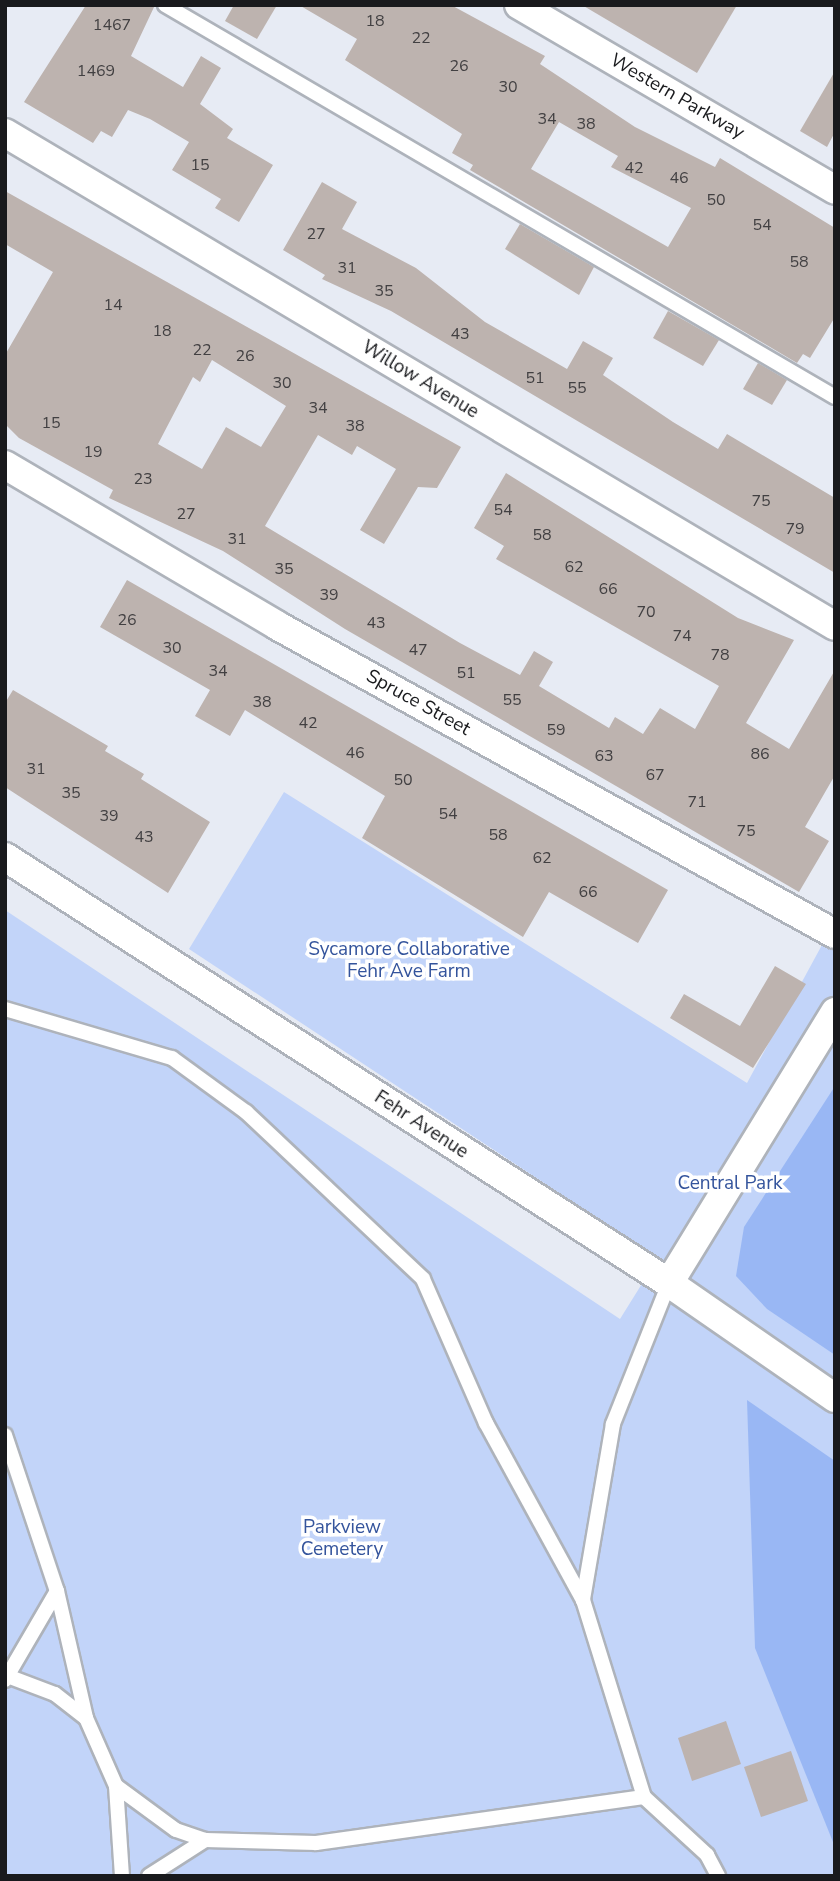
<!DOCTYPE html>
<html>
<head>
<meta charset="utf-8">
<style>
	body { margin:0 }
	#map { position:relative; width:840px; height:1881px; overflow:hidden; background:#e7ebf4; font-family:"Nunito Sans",sans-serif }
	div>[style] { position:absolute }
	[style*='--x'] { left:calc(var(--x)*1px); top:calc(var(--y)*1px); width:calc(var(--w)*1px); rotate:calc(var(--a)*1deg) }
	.green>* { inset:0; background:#c2d4f9 }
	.forest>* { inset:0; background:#99b7f4 }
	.building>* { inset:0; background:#bdb3af }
	.roads { filter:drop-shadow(2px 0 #aeb3bb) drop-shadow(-2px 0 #aeb3bb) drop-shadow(0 2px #aeb3bb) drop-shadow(0 -2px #aeb3bb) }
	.service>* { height:14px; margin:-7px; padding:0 7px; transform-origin:7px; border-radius:7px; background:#fff }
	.minor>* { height:28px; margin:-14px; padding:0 14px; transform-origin:14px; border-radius:14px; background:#fff }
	span { translate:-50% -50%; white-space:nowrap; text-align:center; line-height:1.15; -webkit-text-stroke:7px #fff; paint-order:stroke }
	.number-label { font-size:16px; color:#424042 }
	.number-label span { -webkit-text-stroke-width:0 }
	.street-label { font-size:19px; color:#191a1d }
	.park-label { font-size:19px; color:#34549c }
	.frame { position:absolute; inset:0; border:7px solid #191a1d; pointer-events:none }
</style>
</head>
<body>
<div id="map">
	<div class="green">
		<div style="clip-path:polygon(284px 792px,747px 1083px,835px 921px,835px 1876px,5px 1876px,5px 910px,620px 1319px,658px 1258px,189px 949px)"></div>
	</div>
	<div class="forest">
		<div style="clip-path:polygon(835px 1086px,835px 1355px,767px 1309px,736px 1276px,744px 1227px)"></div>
		<div style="clip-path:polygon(747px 1400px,835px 1461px,835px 1847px,755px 1648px)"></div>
	</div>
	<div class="building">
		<div style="clip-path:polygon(86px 5px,155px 5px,131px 56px,183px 87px,201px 56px,221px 68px,200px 104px,233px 129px,227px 138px,273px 165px,239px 222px,215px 208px,221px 199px,172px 170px,189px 142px,150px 119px,128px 110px,112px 137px,101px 131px,93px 143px,24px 102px)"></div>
		<div style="clip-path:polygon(234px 5px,277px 5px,257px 39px,225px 21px)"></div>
		<div style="clip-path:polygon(evenodd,299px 5px,451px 5px,545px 56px,540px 64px,635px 127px,715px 167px,720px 158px,835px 228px,835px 317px,810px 358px,803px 354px,797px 363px,470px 170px,473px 165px,452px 153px,462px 134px,345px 60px,357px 39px,299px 5px,559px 122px,618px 156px,611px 167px,691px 208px,668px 247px,531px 169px,559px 122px)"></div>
		<div style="clip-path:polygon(582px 5px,737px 5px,697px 73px)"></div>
		<div style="clip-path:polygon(835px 71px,835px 132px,827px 147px,800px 131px)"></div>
		<div style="clip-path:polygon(322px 182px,357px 202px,342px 229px,416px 268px,485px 322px,567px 369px,583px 341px,613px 358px,603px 375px,673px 422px,718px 449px,727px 434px,835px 498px,835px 573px,391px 311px,322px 279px,325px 275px,283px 250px)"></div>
		<div style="clip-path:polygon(evenodd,5px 191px,461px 447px,437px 488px,418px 487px,384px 544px,360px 530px,396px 469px,357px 446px,352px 455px,318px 435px,265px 526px,460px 643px,520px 675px,534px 651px,553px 662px,539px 686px,609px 728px,615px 717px,643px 734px,660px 708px,695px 729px,719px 686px,496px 559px,504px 546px,474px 528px,506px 473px,738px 618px,794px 640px,746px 723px,789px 749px,835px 670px,835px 775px,805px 827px,829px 841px,799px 892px,345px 629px,223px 551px,109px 498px,113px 490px,19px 438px,5px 424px,5px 355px,53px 272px,5px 244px,5px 191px,212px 360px,286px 406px,261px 447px,226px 427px,202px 469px,158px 444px,193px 377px,200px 382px,212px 360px)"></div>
		<div style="clip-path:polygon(520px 224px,594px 267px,579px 295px,505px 249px)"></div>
		<div style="clip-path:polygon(668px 311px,719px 340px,703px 366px,653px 338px)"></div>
		<div style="clip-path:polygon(758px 363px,787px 380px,772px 405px,743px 389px)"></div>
		<div style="clip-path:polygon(127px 580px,668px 890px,638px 943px,549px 892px,523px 937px,362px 838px,385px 796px,245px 710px,230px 736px,195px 716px,210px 690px,100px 627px)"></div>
		<div style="clip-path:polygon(13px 690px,108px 746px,105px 751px,144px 774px,141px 779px,210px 822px,168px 893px,5px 787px,5px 703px)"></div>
		<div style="clip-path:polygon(775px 966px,806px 984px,753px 1068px,670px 1018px,684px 994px,740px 1026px)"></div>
		<div style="clip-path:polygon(726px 1721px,741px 1764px,692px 1781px,678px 1738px)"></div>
		<div style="clip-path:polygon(791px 1751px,808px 1801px,761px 1817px,744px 1767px)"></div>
	</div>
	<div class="roads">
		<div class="service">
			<div style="--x:165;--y:5;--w:776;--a:30.33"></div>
			<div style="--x:5;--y:1009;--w:174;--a:16.4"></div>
			<div style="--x:172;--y:1058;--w:92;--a:36.1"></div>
			<div style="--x:246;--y:1112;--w:243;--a:43.3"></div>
			<div style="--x:423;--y:1279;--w:157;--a:66.4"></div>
			<div style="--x:486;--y:1423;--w:202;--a:61.3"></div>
			<div style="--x:669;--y:1283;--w:152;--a:111.7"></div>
			<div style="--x:613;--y:1424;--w:179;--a:99.7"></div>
			<div style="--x:583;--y:1600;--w:206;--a:72.8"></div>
			<div style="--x:644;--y:1797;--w:86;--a:42.6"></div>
			<div style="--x:707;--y:1855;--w:24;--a:62"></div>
			<div style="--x:5;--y:1435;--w:164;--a:71.6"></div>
			<div style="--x:57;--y:1591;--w:130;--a:77.1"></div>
			<div style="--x:10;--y:1677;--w:48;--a:20.7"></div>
			<div style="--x:55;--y:1694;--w:39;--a:38"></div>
			<div style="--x:86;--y:1718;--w:74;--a:66.2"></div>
			<div style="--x:116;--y:1786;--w:90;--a:86.2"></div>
			<div style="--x:5;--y:1680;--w:103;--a:-59.7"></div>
			<div style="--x:116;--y:1786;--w:74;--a:36.3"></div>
			<div style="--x:176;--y:1830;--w:31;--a:19"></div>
			<div style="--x:205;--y:1840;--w:111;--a:1.5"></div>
			<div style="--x:316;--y:1843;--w:331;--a:-8"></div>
			<div style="--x:149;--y:1876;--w:67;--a:-32.7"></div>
		</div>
		<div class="minor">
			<div style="--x:519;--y:5;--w:366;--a:30.3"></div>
			<div style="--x:5;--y:133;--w:965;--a:30.71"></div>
			<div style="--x:5;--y:465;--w:317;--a:30.5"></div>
			<div style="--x:278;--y:626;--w:636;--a:28.94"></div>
			<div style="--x:5;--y:857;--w:789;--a:32.68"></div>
			<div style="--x:669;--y:1283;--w:202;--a:34.7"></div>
			<div style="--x:669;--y:1283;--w:318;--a:-58.5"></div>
		</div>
	</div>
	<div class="number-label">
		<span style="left:375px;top:21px">18</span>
		<span style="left:112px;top:25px">1467</span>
		<span style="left:421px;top:38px">22</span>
		<span style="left:459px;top:66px">26</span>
		<span style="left:96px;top:71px">1469</span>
		<span style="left:508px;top:87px">30</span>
		<span style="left:547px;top:119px">34</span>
		<span style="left:586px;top:124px">38</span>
		<span style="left:200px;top:165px">15</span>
		<span style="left:634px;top:168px">42</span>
		<span style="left:679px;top:178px">46</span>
		<span style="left:716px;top:200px">50</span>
		<span style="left:762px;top:225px">54</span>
		<span style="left:316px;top:234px">27</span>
		<span style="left:799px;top:262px">58</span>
		<span style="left:347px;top:268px">31</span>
		<span style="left:384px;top:291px">35</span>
		<span style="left:113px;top:305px">14</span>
		<span style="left:162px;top:331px">18</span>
		<span style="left:460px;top:334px">43</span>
		<span style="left:202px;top:350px">22</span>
		<span style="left:245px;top:356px">26</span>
		<span style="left:535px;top:378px">51</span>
		<span style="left:282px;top:383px">30</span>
		<span style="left:577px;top:388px">55</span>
		<span style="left:318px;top:408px">34</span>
		<span style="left:51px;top:423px">15</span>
		<span style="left:355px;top:426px">38</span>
		<span style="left:93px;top:452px">19</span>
		<span style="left:143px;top:479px">23</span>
		<span style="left:761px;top:501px">75</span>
		<span style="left:503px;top:510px">54</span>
		<span style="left:186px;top:514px">27</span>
		<span style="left:795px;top:529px">79</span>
		<span style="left:542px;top:535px">58</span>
		<span style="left:237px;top:539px">31</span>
		<span style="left:574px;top:567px">62</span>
		<span style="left:284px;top:569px">35</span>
		<span style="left:608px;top:589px">66</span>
		<span style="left:329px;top:595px">39</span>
		<span style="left:646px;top:612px">70</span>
		<span style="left:127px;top:620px">26</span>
		<span style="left:376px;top:623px">43</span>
		<span style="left:682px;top:636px">74</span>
		<span style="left:172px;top:648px">30</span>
		<span style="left:418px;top:650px">47</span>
		<span style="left:720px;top:655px">78</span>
		<span style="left:218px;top:671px">34</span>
		<span style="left:466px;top:673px">51</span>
		<span style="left:512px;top:700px">55</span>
		<span style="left:262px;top:702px">38</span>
		<span style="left:308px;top:723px">42</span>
		<span style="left:556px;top:730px">59</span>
		<span style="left:355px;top:753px">46</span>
		<span style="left:760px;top:754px">86</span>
		<span style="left:604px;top:756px">63</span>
		<span style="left:36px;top:769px">31</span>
		<span style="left:655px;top:775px">67</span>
		<span style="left:403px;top:780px">50</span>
		<span style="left:71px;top:793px">35</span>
		<span style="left:697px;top:802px">71</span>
		<span style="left:448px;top:814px">54</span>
		<span style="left:109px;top:816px">39</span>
		<span style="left:746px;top:831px">75</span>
		<span style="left:498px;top:835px">58</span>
		<span style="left:144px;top:837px">43</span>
		<span style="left:542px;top:858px">62</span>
		<span style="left:588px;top:892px">66</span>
	</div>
	<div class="street-label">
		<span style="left:677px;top:97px;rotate:30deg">Western Parkway</span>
		<span style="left:420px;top:380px;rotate:31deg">Willow Avenue</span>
		<span style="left:418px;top:703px;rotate:29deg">Spruce Street</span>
		<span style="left:421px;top:1125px;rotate:33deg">Fehr Avenue</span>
	</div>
	<div class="park-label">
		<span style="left:409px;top:961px">Sycamore Collaborative<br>Fehr Ave Farm</span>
		<span style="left:730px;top:1184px">Central Park</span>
		<span style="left:342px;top:1539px">Parkview<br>Cemetery</span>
	</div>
	<div class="frame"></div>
</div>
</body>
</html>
